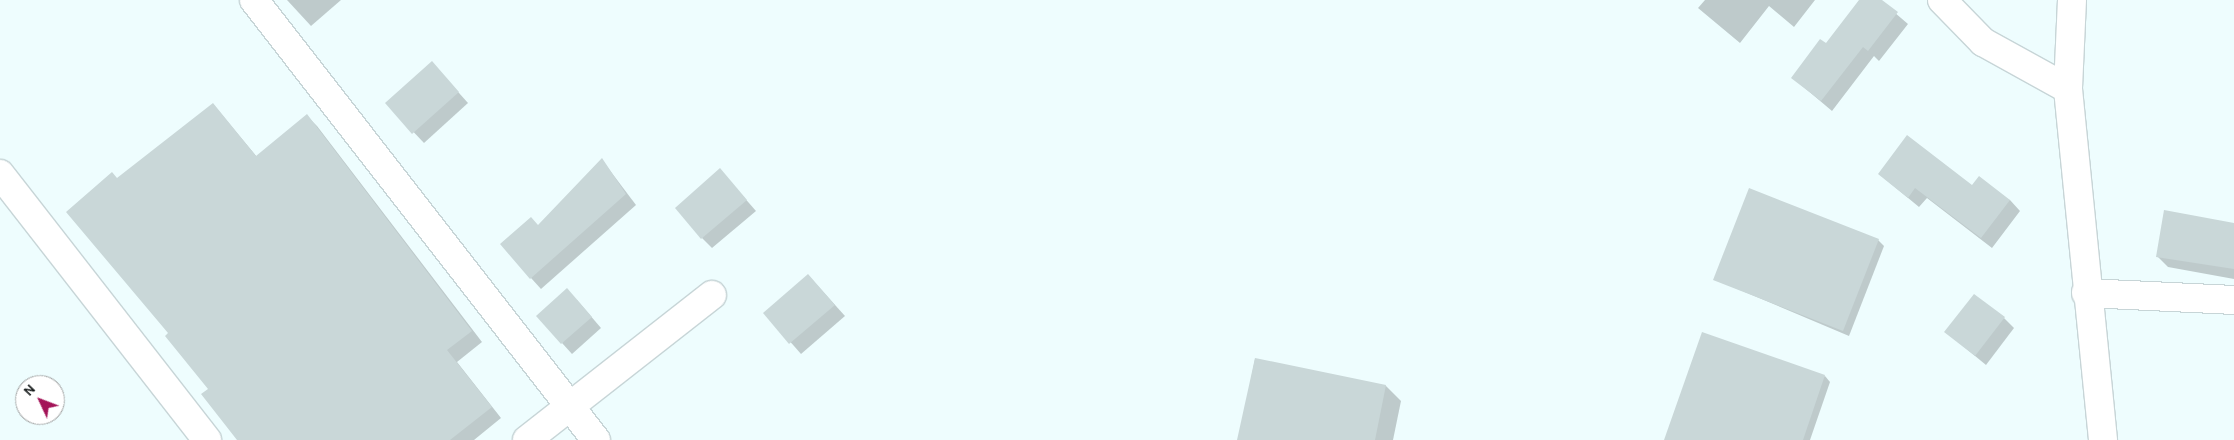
<!DOCTYPE html>
<html>
<head>
<meta charset="utf-8">
<style>
	body { margin:0 }
	#map { position:relative; width:2234px; height:440px; overflow:hidden; background:#eefdfe; font-family:Karla,sans-serif }
	div>[style] { position:absolute }
	[style*='--x'] { left:calc(var(--x)*1px); top:calc(var(--y)*1px); width:calc(var(--w)*1px); rotate:calc(var(--a)*1deg) }
	.shadow>* { inset:0; background:#0003 }
	.building>* { inset:0; background:#c9d7d8 }
	.roads { filter:drop-shadow(1px 0 #c7d5d7) drop-shadow(-1px 0 #c7d5d7) drop-shadow(0 1px #c7d5d7) drop-shadow(0 -1px #c7d5d7) }
	.minor>* { height:28px; margin:-14px; padding:0 14px; transform-origin:14px; border-radius:14px; background:#fff }
	span { translate:-50% -50%; white-space:nowrap; text-align:center; line-height:1.15; -webkit-text-stroke:4px #fff; paint-order:stroke }
	.north { position:absolute; left:15px; top:375px; width:50px; height:50px; box-sizing:border-box; background:#fff; border:1px solid #a0a2a2; border-radius:50%; rotate:313deg; font-size:14px; font-weight:700; line-height:20px; text-align:center; color:#121717 }
	.north::after { content:''; display:block; margin:auto; width:18px; height:22px; background:#a31458; clip-path:polygon(50% 0,100% 100%,50% 72%,0 100%) }
</style>
</head>
<body>
<div id="map">
	<div class="shadow">
		<div style="clip-path:polygon(287px 0,341px 0,311px 26px)"></div>
		<div style="clip-path:polygon(1705px 0,1815px 0,1794px 27px,1769px 6px,1740px 43px,1698px 8px)"></div>
		<div style="clip-path:polygon(1860px 0,1880px 0,1908px 24px,1879px 61px,1874px 56px,1832px 111px,1793px 78px,1826px 45px)"></div>
		<div style="clip-path:polygon(442px 74px,468px 103px,424px 143px,387px 104px)"></div>
		<div style="clip-path:polygon(213px 104px,257px 157px,307px 116px,317px 126px,482px 342px,457px 362px,501px 418px,474px 440px,250px 440px,170px 333px,117px 180px)"></div>
		<div style="clip-path:polygon(602px 160px,636px 205px,541px 289px,531px 278px,538px 226px)"></div>
		<div style="clip-path:polygon(720px 170px,756px 211px,712px 248px,702px 238px)"></div>
		<div style="clip-path:polygon(1879px 174px,1972px 187px,2010px 200px,2020px 211px,1992px 248px,1927px 198px,1919px 207px)"></div>
		<div style="clip-path:polygon(2234px 223px,2234px 279px,2168px 267px,2158px 257px)"></div>
		<div style="clip-path:polygon(1878px 240px,1884px 246px,1849px 336px,1714px 279px)"></div>
		<div style="clip-path:polygon(808px 275px,845px 316px,801px 354px,765px 313px)"></div>
		<div style="clip-path:polygon(577px 300px,601px 328px,572px 354px,562px 343px)"></div>
		<div style="clip-path:polygon(2004px 318px,2014px 328px,1986px 365px,1946px 332px)"></div>
		<div style="clip-path:polygon(1255px 359px,1386px 386px,1401px 401px,1393px 440px,1239px 440px)"></div>
		<div style="clip-path:polygon(1825px 376px,1830px 382px,1810px 440px,1666px 440px)"></div>
	</div>
	<div class="building">
		<div style="clip-path:polygon(1859px 0,1882px 0,1898px 12px,1868px 51px,1863px 47px,1821px 101px,1791px 78px,1820px 39px,1826px 43px)"></div>
		<div style="clip-path:polygon(432px 61px,459px 92px,412px 134px,385px 103px)"></div>
		<div style="clip-path:polygon(213px 103px,256px 156px,307px 114px,472px 331px,447px 350px,492px 407px,450px 440px,237px 440px,201px 394px,208px 389px,165px 336px,168px 333px,66px 212px,112px 172px,117px 178px)"></div>
		<div style="clip-path:polygon(1907px 135px,1972px 185px,1979px 176px,2010px 200px,1981px 238px,1915px 188px,1908px 198px,1878px 174px)"></div>
		<div style="clip-path:polygon(602px 158px,626px 194px,530px 279px,500px 244px,531px 217px,538px 225px)"></div>
		<div style="clip-path:polygon(720px 168px,747px 200px,701px 239px,675px 208px)"></div>
		<div style="clip-path:polygon(1749px 188px,1879px 239px,1843px 331px,1713px 280px)"></div>
		<div style="clip-path:polygon(2164px 210px,2234px 223px,2234px 269px,2156px 257px)"></div>
		<div style="clip-path:polygon(808px 274px,835px 305px,789px 344px,763px 313px)"></div>
		<div style="clip-path:polygon(567px 288px,592px 317px,561px 344px,536px 316px)"></div>
		<div style="clip-path:polygon(1974px 294px,2005px 317px,1975px 356px,1944px 332px)"></div>
		<div style="clip-path:polygon(1702px 332px,1825px 375px,1803px 440px,1664px 440px)"></div>
		<div style="clip-path:polygon(1255px 358px,1386px 385px,1375px 440px,1237px 440px)"></div>
	</div>
	<div class="roads">
		<div class="minor">
			<div style="--x:254;--y:0;--w:557;--a:52.14"></div>
			<div style="--x:1942;--y:0;--w:59;--a:45.7"></div>
			<div style="--x:1983;--y:42;--w:97;--a:28.9"></div>
			<div style="--x:2072;--y:0;--w:89;--a:92.6"></div>
			<div style="--x:2068;--y:89;--w:353;--a:84.3"></div>
			<div style="--x:0;--y:174;--w:337;--a:52.1"></div>
			<div style="--x:2086;--y:293;--w:148;--a:2.7"></div>
			<div style="--x:527;--y:440;--w:235;--a:-38.1"></div>
		</div>
	</div>
	<div class="north">N</div>
</div>
</body>
</html>
